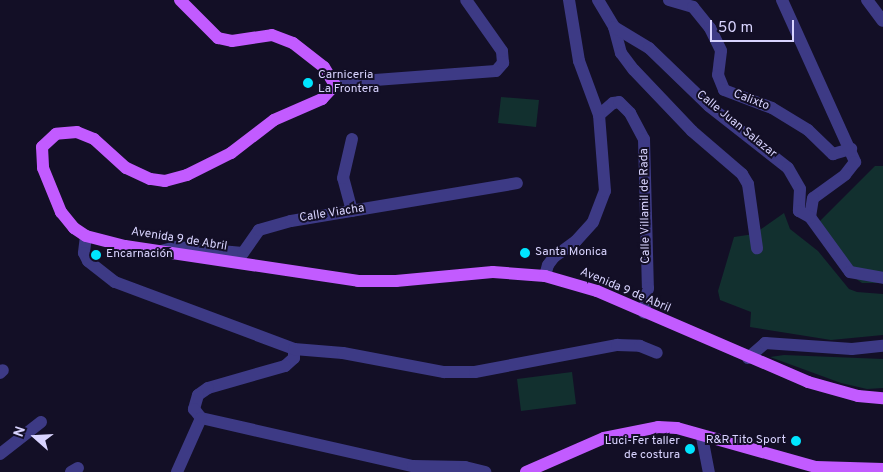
<!DOCTYPE html>
<html>
<head>
<meta charset="utf-8">
<style>
	body { margin:0 }
	#map { position:relative; width:883px; height:472px; overflow:hidden; background:#130f26; font-family:Overpass,sans-serif }
	div>[style] { position:absolute }
	[style*='--x'] { left:calc(var(--x)*1px); top:calc(var(--y)*1px); width:calc(var(--w)*1px); rotate:calc(var(--a)*1deg) }
	.green>* { inset:0; background:#12302f }
	.minor>* { height:12px; margin:-6px; padding:0 6px; transform-origin:6px; border-radius:6px; background:#3d3a85 }
	.major>* { height:12px; margin:-6px; padding:0 6px; transform-origin:6px; border-radius:6px; background:#c25bff }
	.dots>* { width:14px; height:14px; translate:-50% -50%; box-sizing:border-box; border:2px solid #130f26; border-radius:50% }
	span { translate:-50% -50%; white-space:nowrap; text-align:center; line-height:1.15; -webkit-text-stroke:4px #130f26; paint-order:stroke }
	.poi-label { font-size:12px; color:#d9d4ff }
	.left { translate:0 -50%; text-align:left }
	.right { translate:-100% -50%; text-align:right }
	.street-label { font-size:12px; color:#d9d4ff }
	.north { position:absolute; left:10px; top:412px; width:50px; height:50px; -webkit-text-stroke:4px #130f26; paint-order:stroke; rotate:289deg; font-size:14px; font-weight:700; line-height:20px; text-align:center; color:#d9d4ff }
	.north::after { content:''; display:block; margin:auto; width:18px; height:22px; background:#d9d4ff; clip-path:polygon(50% 0,100% 100%,50% 72%,0 100%) }
	.scale { position:absolute; left:710px; top:20px; width:84px; height:22px; box-sizing:border-box; border:2px solid #d9d4ff; border-top:0; padding-left:6px; font-size:15px; line-height:18px; white-space:nowrap; color:#d9d4ff; -webkit-text-stroke:4px #130f26; paint-order:stroke }
</style>
</head>
<body>
<div id="map">
	<div class="green">
		<div style="clip-path:polygon(501px 97px,539px 100px,536px 127px,498px 123px)"></div>
		<div style="clip-path:polygon(875px 166px,883px 166px,883px 283px,862px 283px,852px 276px,819px 222px)"></div>
		<div style="clip-path:polygon(784px 213px,790px 229px,818px 251px,849px 289px,857px 292px,883px 294px,883px 335px,831px 340px,750px 327px,751px 312px,720px 300px,718px 291px,734px 237px,754px 234px)"></div>
		<div style="clip-path:polygon(784px 355px,883px 359px,883px 388px,867px 389px,841px 383px,770px 357px)"></div>
		<div style="clip-path:polygon(572px 372px,576px 404px,521px 411px,517px 379px)"></div>
	</div>
	<div class="minor">
		<div style="--x:598;--y:0;--w:31;--a:59"></div>
		<div style="--x:614;--y:27;--w:27;--a:75"></div>
		<div style="--x:621;--y:53;--w:21;--a:53"></div>
		<div style="--x:634;--y:70;--w:84;--a:46.4"></div>
		<div style="--x:692;--y:131;--w:66;--a:40.7"></div>
		<div style="--x:742;--y:174;--w:12;--a:59"></div>
		<div style="--x:748;--y:184;--w:65;--a:82"></div>
		<div style="--x:669;--y:0;--w:25;--a:16"></div>
		<div style="--x:693;--y:7;--w:27;--a:51"></div>
		<div style="--x:710;--y:28;--w:25;--a:64"></div>
		<div style="--x:721;--y:51;--w:24;--a:97"></div>
		<div style="--x:718;--y:75;--w:16;--a:68"></div>
		<div style="--x:724;--y:90;--w:51;--a:20.6"></div>
		<div style="--x:772;--y:108;--w:42;--a:31.4"></div>
		<div style="--x:808;--y:130;--w:35;--a:44"></div>
		<div style="--x:833;--y:154;--w:19;--a:-16"></div>
		<div style="--x:782;--y:0;--w:178;--a:65.7"></div>
		<div style="--x:855;--y:162;--w:16;--a:128"></div>
		<div style="--x:845;--y:175;--w:39;--a:144"></div>
		<div style="--x:813;--y:198;--w:19;--a:99"></div>
		<div style="--x:810;--y:217;--w:68;--a:54"></div>
		<div style="--x:850;--y:272;--w:34;--a:10"></div>
		<div style="--x:867;--y:0;--w:26;--a:53"></div>
		<div style="--x:614;--y:27;--w:41;--a:31"></div>
		<div style="--x:649;--y:48;--w:83;--a:44"></div>
		<div style="--x:709;--y:106;--w:100;--a:38.1"></div>
		<div style="--x:788;--y:168;--w:24;--a:60"></div>
		<div style="--x:800;--y:189;--w:22;--a:93"></div>
		<div style="--x:799;--y:211;--w:13;--a:29"></div>
		<div style="--x:335;--y:83;--w:161;--a:-4.3"></div>
		<div style="--x:496;--y:71;--w:11;--a:-49"></div>
		<div style="--x:503;--y:63;--w:12;--a:-95"></div>
		<div style="--x:502;--y:51;--w:62;--a:-125.2"></div>
		<div style="--x:599;--y:115;--w:18;--a:-41"></div>
		<div style="--x:613;--y:103;--w:6;--a:-9"></div>
		<div style="--x:619;--y:102;--w:16;--a:45"></div>
		<div style="--x:630;--y:113;--w:30;--a:62"></div>
		<div style="--x:644;--y:139;--w:149;--a:88.5"></div>
		<div style="--x:648;--y:288;--w:25;--a:99"></div>
		<div style="--x:352;--y:211;--w:34;--a:-105"></div>
		<div style="--x:343;--y:178;--w:40;--a:-77"></div>
		<div style="--x:86;--y:236;--w:17;--a:97"></div>
		<div style="--x:84;--y:253;--w:9;--a:63"></div>
		<div style="--x:88;--y:261;--w:34;--a:38"></div>
		<div style="--x:115;--y:282;--w:191;--a:20.5"></div>
		<div style="--x:294;--y:349;--w:9;--a:90"></div>
		<div style="--x:294;--y:358;--w:12;--a:138"></div>
		<div style="--x:285;--y:366;--w:80;--a:164.1"></div>
		<div style="--x:208;--y:388;--w:12;--a:145"></div>
		<div style="--x:198;--y:395;--w:15;--a:106"></div>
		<div style="--x:194;--y:409;--w:11;--a:52"></div>
		<div style="--x:201;--y:418;--w:217;--a:12.8"></div>
		<div style="--x:413;--y:466;--w:52;--a:1.1"></div>
		<div style="--x:465;--y:467;--w:21;--a:14"></div>
		<div style="--x:161;--y:251;--w:16;--a:-15"></div>
		<div style="--x:176;--y:247;--w:67;--a:5.1"></div>
		<div style="--x:243;--y:253;--w:28;--a:-55"></div>
		<div style="--x:259;--y:230;--w:33;--a:-16"></div>
		<div style="--x:291;--y:221;--w:229;--a:-9.5"></div>
		<div style="--x:545;--y:276;--w:11;--a:-75"></div>
		<div style="--x:548;--y:265;--w:10;--a:-53"></div>
		<div style="--x:554;--y:257;--w:27;--a:-36"></div>
		<div style="--x:576;--y:241;--w:25;--a:-48"></div>
		<div style="--x:593;--y:222;--w:33;--a:-69"></div>
		<div style="--x:605;--y:191;--w:76;--a:-94.5"></div>
		<div style="--x:599;--y:115;--w:58;--a:-110.3"></div>
		<div style="--x:579;--y:61;--w:62;--a:-99.3"></div>
		<div style="--x:294;--y:349;--w:49;--a:4.7"></div>
		<div style="--x:343;--y:353;--w:103;--a:10.7"></div>
		<div style="--x:444;--y:372;--w:31;--a:0"></div>
		<div style="--x:475;--y:372;--w:145;--a:-10.8"></div>
		<div style="--x:617;--y:345;--w:23;--a:2"></div>
		<div style="--x:640;--y:346;--w:18;--a:22"></div>
		<div style="--x:748;--y:358;--w:23;--a:-41"></div>
		<div style="--x:765;--y:343;--w:87;--a:3.9"></div>
		<div style="--x:852;--y:349;--w:31;--a:-6"></div>
		<div style="--x:0;--y:373;--w:4;--a:-45"></div>
		<div style="--x:702;--y:437;--w:36;--a:79"></div>
		<div style="--x:0;--y:454;--w:52;--a:-38"></div>
		<div style="--x:71;--y:472;--w:8;--a:-30"></div>
		<div style="--x:177;--y:472;--w:59;--a:-66"></div>
	</div>
	<div class="major">
		<div style="--x:180;--y:0;--w:54;--a:45"></div>
		<div style="--x:218;--y:38;--w:14;--a:12"></div>
		<div style="--x:232;--y:41;--w:40;--a:-8.5"></div>
		<div style="--x:272;--y:35;--w:22;--a:21"></div>
		<div style="--x:293;--y:43;--w:39;--a:38"></div>
		<div style="--x:324;--y:67;--w:21;--a:59"></div>
		<div style="--x:335;--y:85;--w:19;--a:133"></div>
		<div style="--x:322;--y:99;--w:52;--a:156.4"></div>
		<div style="--x:274;--y:120;--w:54;--a:142.5"></div>
		<div style="--x:231;--y:153;--w:49;--a:153.4"></div>
		<div style="--x:187;--y:175;--w:23;--a:165"></div>
		<div style="--x:165;--y:181;--w:15;--a:-172"></div>
		<div style="--x:150;--y:179;--w:26;--a:-155"></div>
		<div style="--x:126;--y:168;--w:43;--a:-137.8"></div>
		<div style="--x:94;--y:139;--w:18;--a:-158"></div>
		<div style="--x:77;--y:132;--w:21;--a:175"></div>
		<div style="--x:56;--y:134;--w:19;--a:137"></div>
		<div style="--x:42;--y:147;--w:21;--a:87"></div>
		<div style="--x:43;--y:168;--w:48;--a:67.8"></div>
		<div style="--x:61;--y:212;--w:21;--a:51"></div>
		<div style="--x:74;--y:228;--w:14;--a:34"></div>
		<div style="--x:86;--y:236;--w:40;--a:14.4"></div>
		<div style="--x:125;--y:246;--w:236;--a:8.5"></div>
		<div style="--x:358;--y:281;--w:38;--a:0"></div>
		<div style="--x:396;--y:281;--w:97;--a:-5.3"></div>
		<div style="--x:493;--y:272;--w:52;--a:4.4"></div>
		<div style="--x:545;--y:276;--w:54;--a:16.1"></div>
		<div style="--x:597;--y:291;--w:230;--a:23.3"></div>
		<div style="--x:808;--y:382;--w:52;--a:15.6"></div>
		<div style="--x:858;--y:396;--w:25;--a:5"></div>
		<div style="--x:526;--y:472;--w:85;--a:-23.6"></div>
		<div style="--x:604;--y:438;--w:55;--a:-11.5"></div>
		<div style="--x:658;--y:427;--w:19;--a:3"></div>
		<div style="--x:677;--y:428;--w:144;--a:15.7"></div>
		<div style="--x:816;--y:467;--w:67;--a:1.7"></div>
	</div>
	<div class="dots">
		<div style="left:308px;top:83px;background:#00e5ff"></div>
		<div style="left:525px;top:253px;background:#00e5ff"></div>
		<div style="left:96px;top:255px;background:#00e5ff"></div>
		<div style="left:796px;top:441px;background:#00e5ff"></div>
		<div style="left:690px;top:449px;background:#00e5ff"></div>
	</div>
	<div class="poi-label">
		<span class="left" style="left:318px;top:83px">Carniceria<br>La Frontera</span>
		<span class="left" style="left:535px;top:253px">Santa Monica</span>
		<span class="left" style="left:106px;top:255px">Encarnación</span>
		<span class="right" style="left:786px;top:441px">R&amp;R Tito Sport</span>
		<span class="right" style="left:680px;top:449px">Luci-Fer taller<br>de costura</span>
	</div>
	<div class="street-label">
		<span style="left:751px;top:101px;rotate:21deg">Calixto</span>
		<span style="left:736px;top:125px;rotate:39deg">Calle Juan Salazar</span>
		<span style="left:646px;top:206px;rotate:-91deg">Calle Villamil de Rada</span>
		<span style="left:332px;top:214px;rotate:-9deg">Calle Viacha</span>
		<span style="left:179px;top:240px;rotate:9deg">Avenida 9 de Abril</span>
		<span style="left:625px;top:291px;rotate:23deg">Avenida 9 de Abril</span>
	</div>
	<div class="north">N</div>
	<div class="scale">50 m</div>
</div>
</body>
</html>
